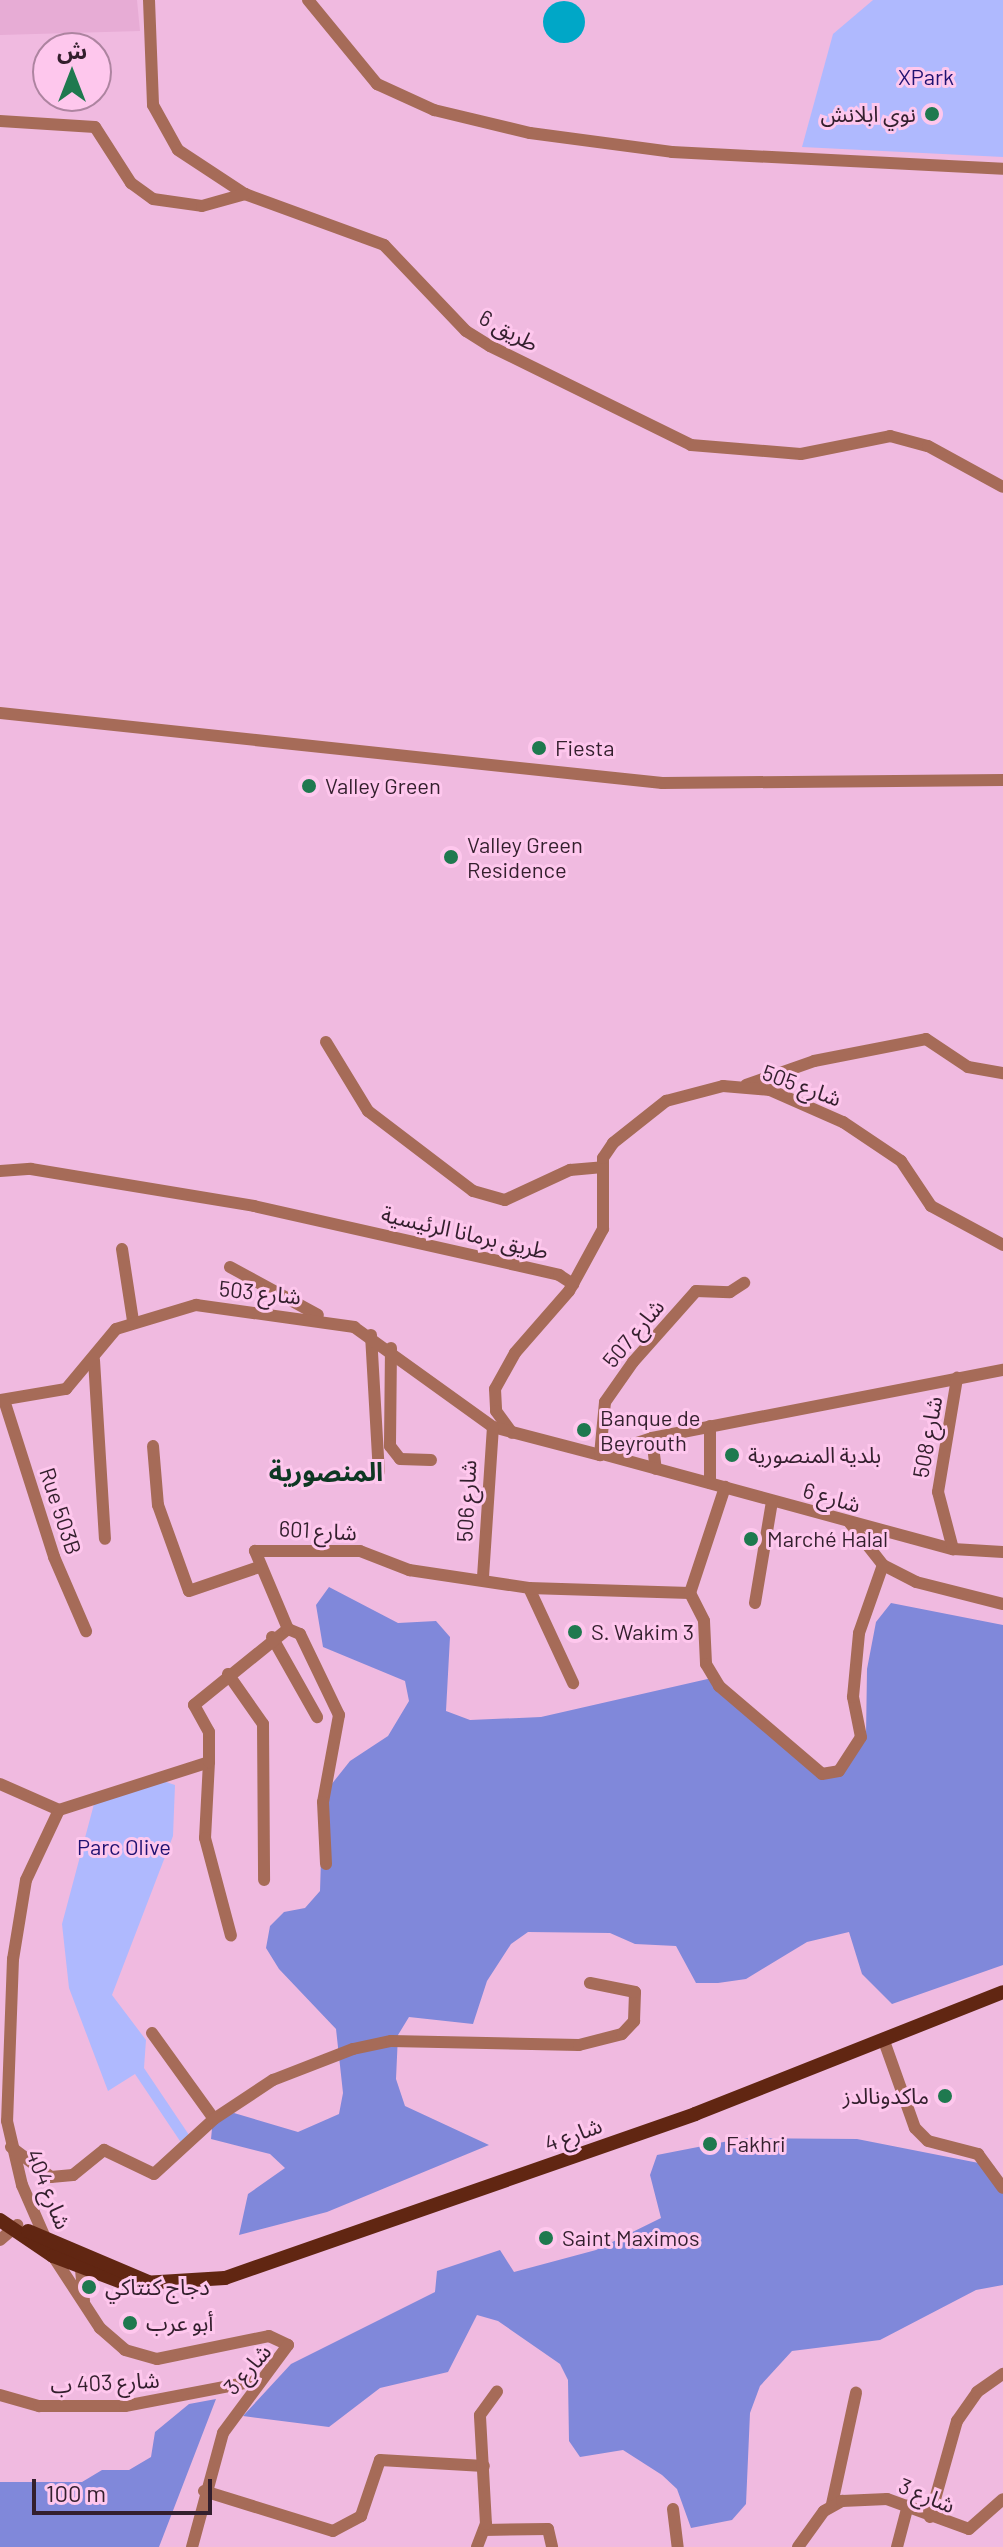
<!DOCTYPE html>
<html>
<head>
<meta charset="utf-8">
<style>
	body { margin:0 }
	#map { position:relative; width:1003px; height:2547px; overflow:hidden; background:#f0bae0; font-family:Barlow,"Noto Sans Arabic",sans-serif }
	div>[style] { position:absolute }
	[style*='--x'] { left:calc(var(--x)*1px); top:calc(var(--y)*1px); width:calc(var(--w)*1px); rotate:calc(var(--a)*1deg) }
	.built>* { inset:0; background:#e7acd5 }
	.green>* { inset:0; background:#afb9fe }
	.forest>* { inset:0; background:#8088da }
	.water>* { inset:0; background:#00a7c7 }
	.round { border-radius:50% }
	.minor>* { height:12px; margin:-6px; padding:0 6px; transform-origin:6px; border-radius:6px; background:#a66b58 }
	.major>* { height:14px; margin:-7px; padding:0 7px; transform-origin:7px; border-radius:7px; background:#612612 }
	.dots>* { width:22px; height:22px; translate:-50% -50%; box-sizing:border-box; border:4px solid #fec7ed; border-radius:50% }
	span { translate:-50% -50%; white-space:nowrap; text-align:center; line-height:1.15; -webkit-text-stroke:6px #fec7ed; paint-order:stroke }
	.park-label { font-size:22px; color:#201171 }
	.poi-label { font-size:22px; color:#331f2d }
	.right { translate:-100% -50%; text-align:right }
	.left { translate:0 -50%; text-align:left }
	.street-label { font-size:22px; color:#331f2d }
	.quarter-label { font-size:26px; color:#0e3823; font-weight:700 }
	.north { position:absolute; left:32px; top:32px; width:80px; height:80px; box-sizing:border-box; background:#fec7ed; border:2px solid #ad84a0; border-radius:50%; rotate:0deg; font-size:22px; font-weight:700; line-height:32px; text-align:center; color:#331f2d }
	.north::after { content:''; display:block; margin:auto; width:28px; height:36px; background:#1f794f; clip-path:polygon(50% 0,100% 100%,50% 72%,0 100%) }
	.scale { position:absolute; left:32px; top:2479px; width:180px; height:36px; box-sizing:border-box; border:4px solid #331f2d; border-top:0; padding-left:10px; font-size:24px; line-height:28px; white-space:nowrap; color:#331f2d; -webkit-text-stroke:6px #fec7ed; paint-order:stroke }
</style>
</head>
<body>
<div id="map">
	<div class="built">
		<div style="clip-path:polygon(0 0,137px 0,140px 31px,0 35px)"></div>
	</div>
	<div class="green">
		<div style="clip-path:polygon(873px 0,1003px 0,1003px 157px,802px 147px,833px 34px)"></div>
		<div style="clip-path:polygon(160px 1780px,175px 1785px,173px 1836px,112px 1995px,146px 2040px,144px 2068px,189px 2135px,182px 2144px,135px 2074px,108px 2091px,69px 1988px,62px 1924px,94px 1804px)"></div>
	</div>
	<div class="forest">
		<div style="clip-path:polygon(329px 1587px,398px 1623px,436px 1621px,450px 1637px,446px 1711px,470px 1720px,541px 1717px,712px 1678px,805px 1765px,844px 1772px,866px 1736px,867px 1669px,876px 1622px,891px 1603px,1003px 1625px,1003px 1965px,892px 2004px,862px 1974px,849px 1932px,807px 1942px,746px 1979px,718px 1983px,696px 1983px,676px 1946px,635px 1944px,610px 1933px,528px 1932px,511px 1944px,487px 1981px,473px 2024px,409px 2017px,398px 2035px,396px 2079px,405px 2106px,489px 2145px,327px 2212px,239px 2235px,248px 2194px,285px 2168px,270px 2154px,211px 2139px,213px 2118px,234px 2113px,298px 2132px,339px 2114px,343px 2093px,336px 2029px,279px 1969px,266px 1948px,270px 1926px,284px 1912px,305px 1908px,320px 1891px,323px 1795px,350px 1761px,388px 1736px,409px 1701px,405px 1681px,323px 1647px,316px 1605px)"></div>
		<div style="clip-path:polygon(744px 2138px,857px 2139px,994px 2166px,1003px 2185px,1003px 2285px,976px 2290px,880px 2340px,792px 2351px,760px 2386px,750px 2413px,746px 2504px,732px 2520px,691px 2528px,677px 2489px,662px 2475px,623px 2450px,580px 2457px,569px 2441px,568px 2380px,560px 2364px,498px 2321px,477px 2315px,448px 2372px,380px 2388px,329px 2427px,243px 2416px,291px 2364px,435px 2292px,437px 2271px,500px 2250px,514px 2272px,596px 2250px,661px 2218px,650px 2175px,657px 2155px)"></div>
		<div style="clip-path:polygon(216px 2399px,159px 2547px,0 2547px,0 2482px,82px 2482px,102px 2470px,129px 2470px,151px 2457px,155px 2432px,189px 2404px)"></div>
	</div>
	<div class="water">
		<div class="round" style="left:543px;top:1px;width:42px;height:42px"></div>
	</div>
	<div class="minor">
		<div style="--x:149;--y:0;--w:105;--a:87.8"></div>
		<div style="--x:153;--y:105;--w:51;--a:60.9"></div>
		<div style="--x:178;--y:150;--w:80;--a:33.3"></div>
		<div style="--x:245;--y:194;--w:148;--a:20.1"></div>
		<div style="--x:384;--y:245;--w:119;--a:46.4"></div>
		<div style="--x:466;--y:331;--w:28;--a:32"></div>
		<div style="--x:490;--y:346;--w:224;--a:26.2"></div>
		<div style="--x:691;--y:445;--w:110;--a:4.7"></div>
		<div style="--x:801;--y:454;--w:91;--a:-11.4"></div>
		<div style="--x:890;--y:436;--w:39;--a:15"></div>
		<div style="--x:928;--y:446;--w:85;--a:28.7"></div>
		<div style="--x:308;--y:0;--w:109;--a:50.6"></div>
		<div style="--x:377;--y:84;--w:63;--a:24.5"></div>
		<div style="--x:434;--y:110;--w:99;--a:13.5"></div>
		<div style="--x:530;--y:133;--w:143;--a:7.6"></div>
		<div style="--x:672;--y:152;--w:331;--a:2.9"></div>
		<div style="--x:0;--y:121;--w:95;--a:3.6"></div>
		<div style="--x:95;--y:127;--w:67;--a:57.3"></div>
		<div style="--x:131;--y:183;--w:27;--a:36"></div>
		<div style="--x:153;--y:199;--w:49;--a:8.1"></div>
		<div style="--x:202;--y:206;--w:45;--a:-15.6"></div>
		<div style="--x:0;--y:713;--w:666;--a:6.04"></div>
		<div style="--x:662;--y:783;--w:341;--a:-0.5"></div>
		<div style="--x:326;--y:1042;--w:81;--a:58.7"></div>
		<div style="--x:368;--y:1111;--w:132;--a:37.3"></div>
		<div style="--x:473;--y:1191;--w:33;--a:16"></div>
		<div style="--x:505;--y:1200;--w:72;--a:-24.8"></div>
		<div style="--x:570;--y:1170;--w:33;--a:-5"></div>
		<div style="--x:746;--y:1085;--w:72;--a:-19.4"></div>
		<div style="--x:814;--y:1061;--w:114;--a:-11.1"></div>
		<div style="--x:926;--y:1039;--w:50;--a:33.7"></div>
		<div style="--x:968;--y:1067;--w:36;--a:10"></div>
		<div style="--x:0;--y:1171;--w:31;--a:-4"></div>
		<div style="--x:31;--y:1169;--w:226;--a:9.4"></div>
		<div style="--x:254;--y:1206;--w:313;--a:12.7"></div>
		<div style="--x:559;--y:1275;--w:17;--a:33"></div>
		<div style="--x:573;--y:1284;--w:8;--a:120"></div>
		<div style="--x:569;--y:1291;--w:82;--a:131.1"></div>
		<div style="--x:515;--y:1353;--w:41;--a:119.1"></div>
		<div style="--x:495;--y:1389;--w:22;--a:87"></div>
		<div style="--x:496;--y:1411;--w:27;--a:54"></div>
		<div style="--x:122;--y:1249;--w:73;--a:81.3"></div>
		<div style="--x:230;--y:1267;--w:100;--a:28.6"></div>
		<div style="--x:573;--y:1284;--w:63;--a:-61.4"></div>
		<div style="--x:603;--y:1229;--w:71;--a:-90"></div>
		<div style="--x:603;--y:1158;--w:18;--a:-56"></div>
		<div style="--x:613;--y:1143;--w:68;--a:-38.4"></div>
		<div style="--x:666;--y:1101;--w:59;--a:-14.7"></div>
		<div style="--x:723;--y:1086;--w:47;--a:4.9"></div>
		<div style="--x:770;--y:1090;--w:80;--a:23.7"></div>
		<div style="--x:843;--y:1122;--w:70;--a:33.9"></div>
		<div style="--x:901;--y:1161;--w:54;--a:56.3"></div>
		<div style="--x:931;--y:1206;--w:82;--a:28.4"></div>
		<div style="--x:371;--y:1335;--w:137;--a:86.7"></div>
		<div style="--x:391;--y:1348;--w:98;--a:90.6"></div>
		<div style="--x:390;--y:1446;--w:16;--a:52"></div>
		<div style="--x:400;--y:1459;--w:31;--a:2"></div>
		<div style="--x:94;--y:1360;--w:179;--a:86.5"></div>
		<div style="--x:0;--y:1400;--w:67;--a:-9.5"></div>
		<div style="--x:66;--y:1389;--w:78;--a:-50.2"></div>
		<div style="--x:116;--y:1329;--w:84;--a:-16.7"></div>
		<div style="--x:196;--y:1305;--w:160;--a:7.9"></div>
		<div style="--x:354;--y:1327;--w:171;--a:35.7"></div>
		<div style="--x:493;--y:1427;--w:111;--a:14.7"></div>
		<div style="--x:600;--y:1455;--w:55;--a:-18.1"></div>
		<div style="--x:652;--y:1438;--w:358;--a:-11"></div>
		<div style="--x:4;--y:1400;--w:165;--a:72.3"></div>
		<div style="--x:54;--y:1557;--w:81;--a:66.6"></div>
		<div style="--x:710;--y:1426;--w:57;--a:90"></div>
		<div style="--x:652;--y:1438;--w:31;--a:83"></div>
		<div style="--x:153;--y:1446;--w:59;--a:85.2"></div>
		<div style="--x:158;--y:1505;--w:91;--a:70.2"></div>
		<div style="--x:189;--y:1591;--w:71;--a:-18.9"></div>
		<div style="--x:600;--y:1455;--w:53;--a:-84.6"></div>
		<div style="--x:605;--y:1402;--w:49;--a:-55"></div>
		<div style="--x:633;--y:1362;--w:95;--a:-48.4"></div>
		<div style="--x:696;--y:1291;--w:34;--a:2"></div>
		<div style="--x:730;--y:1292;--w:17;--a:-33"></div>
		<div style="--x:606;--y:1455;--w:360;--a:15.2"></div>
		<div style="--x:953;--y:1549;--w:50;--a:3.4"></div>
		<div style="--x:850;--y:1523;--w:53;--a:51.8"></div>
		<div style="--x:883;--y:1565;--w:37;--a:27"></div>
		<div style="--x:916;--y:1582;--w:90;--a:14.2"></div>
		<div style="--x:953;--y:1549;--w:59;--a:-104.7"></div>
		<div style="--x:938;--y:1492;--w:116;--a:-80.5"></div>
		<div style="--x:483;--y:1577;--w:150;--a:-86.2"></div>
		<div style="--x:529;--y:1588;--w:105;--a:65.1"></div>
		<div style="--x:690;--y:1593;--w:31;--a:63"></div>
		<div style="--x:704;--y:1621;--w:43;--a:87.3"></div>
		<div style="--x:706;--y:1664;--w:26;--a:59"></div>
		<div style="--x:719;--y:1686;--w:135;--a:40.5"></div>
		<div style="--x:822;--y:1774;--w:17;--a:-10"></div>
		<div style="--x:839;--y:1771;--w:40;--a:-57.1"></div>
		<div style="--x:861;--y:1737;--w:41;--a:-101.3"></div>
		<div style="--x:853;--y:1697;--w:64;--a:-84.6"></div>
		<div style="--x:859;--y:1633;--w:72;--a:-70.6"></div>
		<div style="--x:755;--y:1603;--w:103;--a:-80.5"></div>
		<div style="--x:288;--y:1629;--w:13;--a:23"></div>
		<div style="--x:300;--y:1634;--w:90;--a:64.3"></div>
		<div style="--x:339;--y:1715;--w:88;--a:100.4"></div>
		<div style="--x:323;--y:1802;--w:62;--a:87.2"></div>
		<div style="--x:272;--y:1637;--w:92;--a:60.6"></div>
		<div style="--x:228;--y:1674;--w:61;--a:55"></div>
		<div style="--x:263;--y:1724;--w:156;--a:89.6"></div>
		<div style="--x:209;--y:1762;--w:76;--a:93"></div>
		<div style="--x:205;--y:1838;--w:101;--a:75.1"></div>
		<div style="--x:0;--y:1784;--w:64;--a:23.8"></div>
		<div style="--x:59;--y:1810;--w:77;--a:115.2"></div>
		<div style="--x:26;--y:1880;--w:80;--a:99.3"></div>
		<div style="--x:13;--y:1959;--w:162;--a:92.1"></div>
		<div style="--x:7;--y:2121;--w:66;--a:76.8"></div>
		<div style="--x:22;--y:2185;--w:77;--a:66.4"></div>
		<div style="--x:53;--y:2256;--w:86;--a:56.9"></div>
		<div style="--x:100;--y:2328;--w:33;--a:41"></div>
		<div style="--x:125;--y:2350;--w:33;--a:16"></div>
		<div style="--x:157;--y:2359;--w:114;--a:-11.6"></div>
		<div style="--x:269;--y:2336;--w:21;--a:25"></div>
		<div style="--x:288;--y:2345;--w:109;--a:126.5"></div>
		<div style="--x:223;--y:2433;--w:118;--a:105.2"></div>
		<div style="--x:59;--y:1810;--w:157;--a:-17.7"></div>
		<div style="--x:209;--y:1762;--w:30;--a:-90"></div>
		<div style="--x:209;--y:1732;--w:31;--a:-119"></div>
		<div style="--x:194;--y:1705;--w:121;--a:-39"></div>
		<div style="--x:288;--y:1629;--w:85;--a:-112.9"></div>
		<div style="--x:255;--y:1551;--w:105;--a:0"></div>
		<div style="--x:360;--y:1551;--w:53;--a:21.2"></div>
		<div style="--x:409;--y:1570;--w:121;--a:8.5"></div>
		<div style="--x:529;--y:1588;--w:161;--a:1.8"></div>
		<div style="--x:690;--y:1593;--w:112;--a:-71.7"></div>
		<div style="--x:152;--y:2033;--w:106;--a:54.2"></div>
		<div style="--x:884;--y:2041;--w:92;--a:70.4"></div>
		<div style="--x:915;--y:2128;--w:18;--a:45"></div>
		<div style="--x:928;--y:2141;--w:52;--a:14.6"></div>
		<div style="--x:978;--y:2154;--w:42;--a:53.7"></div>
		<div style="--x:11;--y:2147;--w:50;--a:36.9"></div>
		<div style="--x:51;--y:2177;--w:22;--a:-5"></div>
		<div style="--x:73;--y:2175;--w:40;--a:-39"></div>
		<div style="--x:104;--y:2150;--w:55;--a:25.6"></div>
		<div style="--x:154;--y:2174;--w:81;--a:-42.5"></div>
		<div style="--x:214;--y:2119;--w:71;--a:-33.5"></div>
		<div style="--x:273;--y:2080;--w:86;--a:-21.2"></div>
		<div style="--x:353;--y:2049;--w:39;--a:-12"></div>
		<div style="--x:391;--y:2041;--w:188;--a:1.2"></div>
		<div style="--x:579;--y:2045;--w:44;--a:-14.3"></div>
		<div style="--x:622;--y:2034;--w:18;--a:-47"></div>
		<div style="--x:634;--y:2021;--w:29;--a:-88"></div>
		<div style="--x:635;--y:1992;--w:46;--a:-168.7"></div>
		<div style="--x:0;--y:2240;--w:23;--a:-41"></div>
		<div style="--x:80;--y:2259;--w:42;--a:84.6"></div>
		<div style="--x:0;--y:2395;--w:41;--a:15.8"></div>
		<div style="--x:39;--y:2406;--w:86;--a:0"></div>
		<div style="--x:125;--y:2406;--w:137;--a:-10.9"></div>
		<div style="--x:204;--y:2491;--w:135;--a:17.2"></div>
		<div style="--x:333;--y:2531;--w:32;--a:-28"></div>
		<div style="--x:361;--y:2516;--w:59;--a:-71.3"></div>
		<div style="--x:380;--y:2460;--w:104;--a:3.3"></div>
		<div style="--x:832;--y:2504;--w:114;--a:-77.8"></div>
		<div style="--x:673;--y:2509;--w:38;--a:83"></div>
		<div style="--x:930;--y:2517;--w:100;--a:-74.3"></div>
		<div style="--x:957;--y:2421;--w:35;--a:-55"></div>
		<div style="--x:977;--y:2392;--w:32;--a:-35"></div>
		<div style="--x:484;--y:2530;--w:64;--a:-0.9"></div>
		<div style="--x:548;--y:2529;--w:18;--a:77"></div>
		<div style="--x:477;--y:2547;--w:25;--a:-69"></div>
		<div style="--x:486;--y:2524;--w:109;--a:-93.2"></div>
		<div style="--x:480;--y:2415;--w:29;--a:-54"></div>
		<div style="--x:798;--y:2547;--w:44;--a:-54.2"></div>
		<div style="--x:824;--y:2511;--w:21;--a:-29"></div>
		<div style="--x:842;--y:2501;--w:45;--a:-2.5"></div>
		<div style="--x:887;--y:2499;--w:87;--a:20.1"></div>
		<div style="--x:969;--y:2529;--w:45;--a:-41.4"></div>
		<div style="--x:897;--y:2547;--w:43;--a:-75.3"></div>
	</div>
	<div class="major">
		<div style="--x:0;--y:2220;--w:64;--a:34.2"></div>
		<div style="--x:53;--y:2256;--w:79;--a:20.7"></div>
		<div style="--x:127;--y:2284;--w:98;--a:-3.5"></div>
		<div style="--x:225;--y:2278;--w:498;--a:-19.2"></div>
		<div style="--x:695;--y:2114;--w:331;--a:-21.6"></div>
		<div style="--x:28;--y:2231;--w:130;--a:23"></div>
	</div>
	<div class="dots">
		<div style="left:932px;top:114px;background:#1f794f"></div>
		<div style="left:539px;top:748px;background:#1f794f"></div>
		<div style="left:309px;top:786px;background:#1f794f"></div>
		<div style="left:451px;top:857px;background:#1f794f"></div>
		<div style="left:584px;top:1430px;background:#1f794f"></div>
		<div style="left:732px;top:1455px;background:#1f794f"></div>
		<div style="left:751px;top:1539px;background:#1f794f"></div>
		<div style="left:575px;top:1632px;background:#1f794f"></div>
		<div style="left:945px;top:2096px;background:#1f794f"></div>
		<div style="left:710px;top:2144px;background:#1f794f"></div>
		<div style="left:546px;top:2238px;background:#1f794f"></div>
		<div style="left:89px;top:2287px;background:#1f794f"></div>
		<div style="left:130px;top:2323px;background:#1f794f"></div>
	</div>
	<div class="park-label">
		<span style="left:926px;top:77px">XPark</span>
		<span style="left:124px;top:1847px">Parc Olive</span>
	</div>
	<div class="poi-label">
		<span class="right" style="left:916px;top:114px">نوي ابلانش</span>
		<span class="left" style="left:555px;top:748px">Fiesta</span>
		<span class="left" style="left:325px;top:786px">Valley Green</span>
		<span class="left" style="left:467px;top:857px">Valley Green<br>Residence</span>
		<span class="left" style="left:600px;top:1430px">Banque de<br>Beyrouth</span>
		<span class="left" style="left:748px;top:1455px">بلدية المنصورية</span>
		<span class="left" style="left:767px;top:1539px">Marché Halal</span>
		<span class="left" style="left:591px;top:1632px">S. Wakim 3</span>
		<span class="right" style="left:929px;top:2096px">ماكدونالدز</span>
		<span class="left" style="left:726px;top:2144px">Fakhri</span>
		<span class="left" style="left:562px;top:2238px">Saint Maximos</span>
		<span class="left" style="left:105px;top:2287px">دجاج كنتاكي</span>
		<span class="left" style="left:146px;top:2323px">أبو عرب</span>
	</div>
	<div class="street-label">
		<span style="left:509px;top:330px;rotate:28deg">طريق 6</span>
		<span style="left:802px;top:1085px;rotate:20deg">شارع 505</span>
		<span style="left:465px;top:1232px;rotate:13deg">طريق برمانا الرئيسية</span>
		<span style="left:260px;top:1292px;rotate:6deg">شارع 503</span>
		<span style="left:633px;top:1333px;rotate:-50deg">شارع 507</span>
		<span style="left:927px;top:1437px;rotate:-80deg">شارع 508</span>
		<span style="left:832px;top:1497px;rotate:16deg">شارع 6</span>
		<span style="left:466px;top:1501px;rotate:-87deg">شارع 506</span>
		<span style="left:61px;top:1511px;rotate:72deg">Rue 503B</span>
		<span style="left:318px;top:1530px;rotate:3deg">شارع 601</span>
		<span style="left:573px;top:2134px;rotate:-20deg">شارع 4</span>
		<span style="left:49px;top:2189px;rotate:68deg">شارع 404</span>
		<span style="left:247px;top:2369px;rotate:-49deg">شارع 3</span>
		<span style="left:105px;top:2382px;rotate:-3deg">شارع 403 ب</span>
		<span style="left:927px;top:2495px;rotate:22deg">شارع 3</span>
	</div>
	<div class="quarter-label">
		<span style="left:326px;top:1471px">المنصورية</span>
	</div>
	<div class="north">ش</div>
	<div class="scale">100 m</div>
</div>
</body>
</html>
